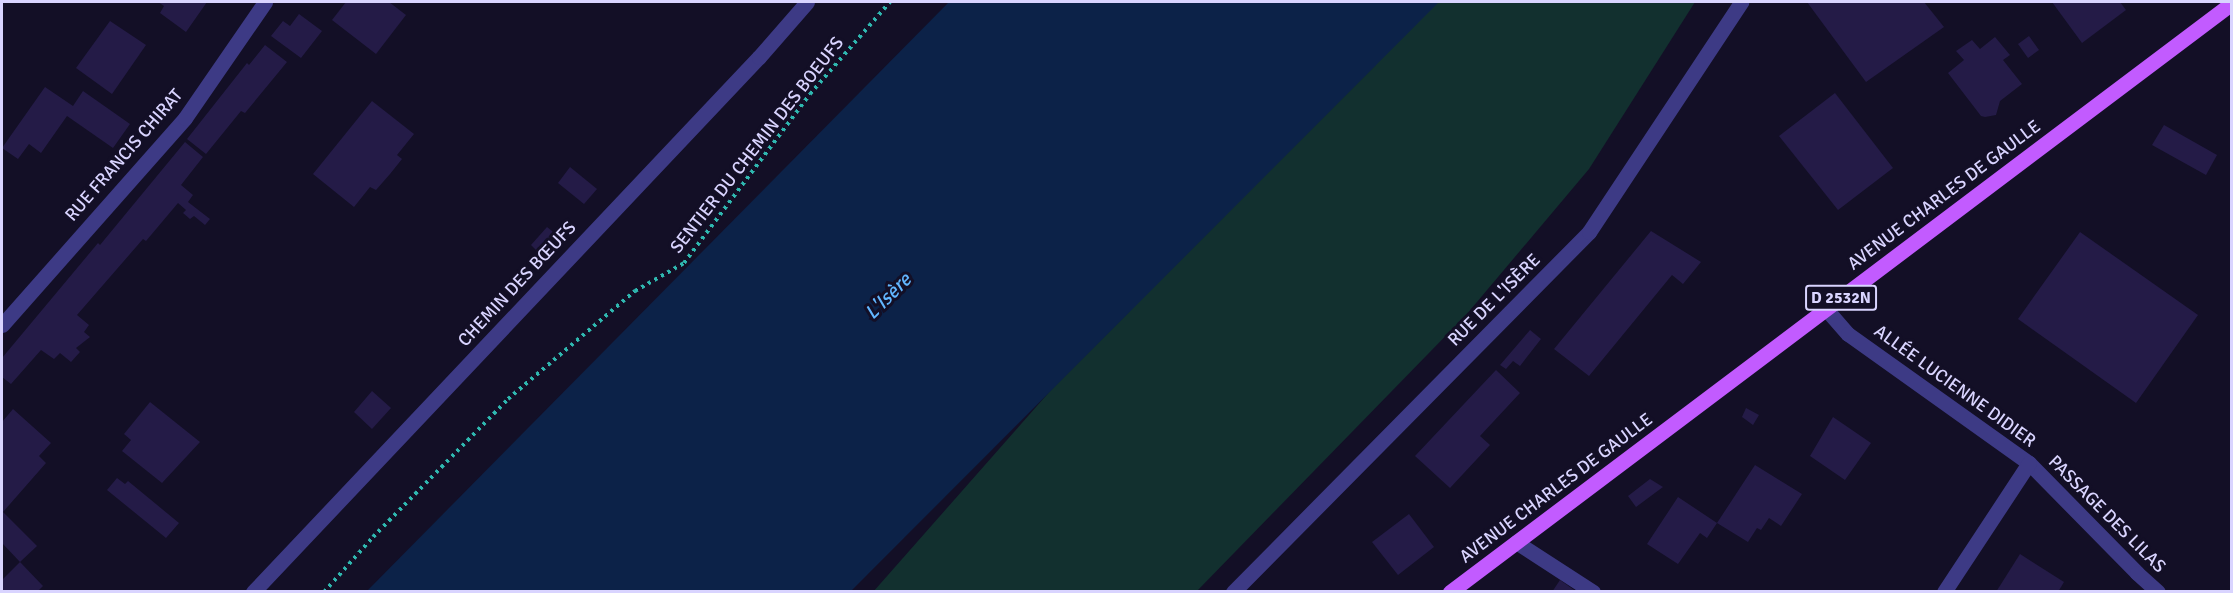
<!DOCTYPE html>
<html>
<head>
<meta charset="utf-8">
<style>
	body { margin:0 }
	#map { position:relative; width:2233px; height:593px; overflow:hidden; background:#130f26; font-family:Signika,sans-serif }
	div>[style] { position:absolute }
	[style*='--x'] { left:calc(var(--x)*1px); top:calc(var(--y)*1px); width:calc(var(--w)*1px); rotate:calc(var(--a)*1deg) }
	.green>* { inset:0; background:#12302f }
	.water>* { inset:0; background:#0c2248 }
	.building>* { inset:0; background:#241b47 }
	.path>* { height:4px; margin-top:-2px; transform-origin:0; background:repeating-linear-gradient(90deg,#2fb8b0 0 3px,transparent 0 7.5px) }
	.pedestrian>* { height:15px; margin:-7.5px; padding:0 7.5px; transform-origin:7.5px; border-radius:7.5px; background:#3d3a85 }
	.minor>* { height:15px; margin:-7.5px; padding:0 7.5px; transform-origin:7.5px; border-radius:7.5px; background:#3d3a85 }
	.primary>* { height:15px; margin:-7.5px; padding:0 7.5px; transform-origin:7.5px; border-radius:7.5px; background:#c25bff }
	span { translate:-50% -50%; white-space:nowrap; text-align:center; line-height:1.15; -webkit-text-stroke:6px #130f26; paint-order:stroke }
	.shield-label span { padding:2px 4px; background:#130f26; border:2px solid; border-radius:4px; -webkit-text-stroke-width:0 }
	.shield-label { font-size:16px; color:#d9d4ff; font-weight:700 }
	.street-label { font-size:18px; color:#d9d4ff }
	.water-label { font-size:20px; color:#62b6ff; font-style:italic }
	.frame { position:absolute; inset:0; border:3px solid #d9d4ff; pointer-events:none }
</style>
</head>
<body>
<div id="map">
	<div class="green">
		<div style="clip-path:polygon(1393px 2px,1695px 2px,1589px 169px,1466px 315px,1197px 591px,873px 592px)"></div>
	</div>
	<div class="water">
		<div style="clip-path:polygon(949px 2px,1439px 2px,851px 591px,367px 591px)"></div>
	</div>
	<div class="building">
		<div style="clip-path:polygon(158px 2px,207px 2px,186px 32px,160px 13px,164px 6px)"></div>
		<div style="clip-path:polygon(346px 2px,389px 2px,406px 15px,376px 54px,332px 20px)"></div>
		<div style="clip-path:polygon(1807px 2px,1924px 2px,1944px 27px,1866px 82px)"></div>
		<div style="clip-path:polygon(2052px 2px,2120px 2px,2126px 10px,2082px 43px)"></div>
		<div style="clip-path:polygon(299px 14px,322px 31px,301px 58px,271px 36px,283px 21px,290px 26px)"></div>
		<div style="clip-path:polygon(110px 21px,146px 45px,112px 94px,76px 68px)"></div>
		<div style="clip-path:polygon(2029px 36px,2039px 50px,2028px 58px,2018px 44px)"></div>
		<div style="clip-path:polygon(1995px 37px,2010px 55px,2003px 60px,2022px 84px,2000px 101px,1996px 115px,1985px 117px,1981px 116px,1948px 73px,1964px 60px,1956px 51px,1972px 40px,1980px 49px)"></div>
		<div style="clip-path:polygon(265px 45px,287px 62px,245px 113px,241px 111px,206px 154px,187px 139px,247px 63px,249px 65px)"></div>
		<div style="clip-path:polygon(45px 87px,73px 106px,83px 91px,130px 124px,113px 148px,67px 116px,41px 153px,29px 144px,18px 159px,2px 148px)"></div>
		<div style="clip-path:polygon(1835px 93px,1893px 168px,1838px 210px,1779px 136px)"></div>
		<div style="clip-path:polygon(372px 101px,414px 134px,397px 155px,402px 159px,390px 174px,376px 190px,370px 187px,354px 207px,313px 174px)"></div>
		<div style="clip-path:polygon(2164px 125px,2217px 155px,2206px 175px,2152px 145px)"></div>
		<div style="clip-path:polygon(185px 142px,203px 157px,181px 185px,193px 195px,188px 202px,210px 219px,205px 225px,194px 216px,190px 219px,183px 213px,186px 210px,178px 203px,146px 241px,143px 239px,77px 315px,89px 325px,84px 332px,90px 337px,76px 348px,80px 352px,71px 362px,60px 353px,54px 359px,41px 350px,11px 384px,2px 377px,2px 358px,98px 243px,100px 245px)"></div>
		<div style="clip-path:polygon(570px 167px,597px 189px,584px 204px,558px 183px)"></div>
		<div style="clip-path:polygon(547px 227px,557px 235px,540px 254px,531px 245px)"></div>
		<div style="clip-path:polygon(1651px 231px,1701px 262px,1683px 284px,1672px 275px,1589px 376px,1554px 349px)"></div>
		<div style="clip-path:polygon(2080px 232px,2198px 315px,2136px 403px,2018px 319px)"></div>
		<div style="clip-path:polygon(1530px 330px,1541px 339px,1520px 366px,1513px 361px,1506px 369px,1500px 365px)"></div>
		<div style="clip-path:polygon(1496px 370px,1520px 393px,1480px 436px,1490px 445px,1450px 488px,1415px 456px)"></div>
		<div style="clip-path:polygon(372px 391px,391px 408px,372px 429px,354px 412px)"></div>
		<div style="clip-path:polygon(150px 402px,200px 442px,162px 483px,122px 451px,131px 440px,124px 434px)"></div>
		<div style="clip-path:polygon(1746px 408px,1759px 415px,1753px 425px,1742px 417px)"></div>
		<div style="clip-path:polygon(13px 409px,51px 443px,39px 456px,46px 463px,3px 512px,37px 546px,20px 562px,2px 543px,2px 422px)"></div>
		<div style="clip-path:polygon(1833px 417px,1871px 443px,1845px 480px,1810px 456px)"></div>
		<div style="clip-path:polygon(1755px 465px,1802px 494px,1781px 526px,1769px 518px,1761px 530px,1757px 528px,1748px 542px,1717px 523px,1707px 538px,1700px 533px,1678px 564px,1647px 544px,1678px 497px,1717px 523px)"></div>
		<div style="clip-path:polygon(117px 478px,125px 484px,128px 481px,179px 523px,166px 538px,107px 490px)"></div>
		<div style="clip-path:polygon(1650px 479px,1663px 487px,1636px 507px,1628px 496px)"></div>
		<div style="clip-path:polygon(1409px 514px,1434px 547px,1398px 575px,1372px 542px)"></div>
		<div style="clip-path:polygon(2020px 554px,2064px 582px,2058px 592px,1996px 592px)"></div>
		<div style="clip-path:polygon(20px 562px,43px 586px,37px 592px,2px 592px,2px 580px)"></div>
		<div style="clip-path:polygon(1560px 580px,1577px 592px,1552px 592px)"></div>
	</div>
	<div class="path">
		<div style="--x:324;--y:592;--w:74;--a:-48.3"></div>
		<div style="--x:373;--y:537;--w:193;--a:-45.6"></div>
		<div style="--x:508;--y:399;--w:167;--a:-40.4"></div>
		<div style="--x:635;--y:291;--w:56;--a:-29.7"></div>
		<div style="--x:684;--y:263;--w:211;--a:-53.3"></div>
		<div style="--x:810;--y:94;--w:122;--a:-49"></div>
	</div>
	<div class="pedestrian">
		<div style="--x:2029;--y:463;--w:154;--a:45.5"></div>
		<div style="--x:2137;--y:573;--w:28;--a:42"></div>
	</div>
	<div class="minor">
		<div style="--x:1826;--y:309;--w:33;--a:49"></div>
		<div style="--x:1848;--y:334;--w:222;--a:35.5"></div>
		<div style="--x:2029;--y:463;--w:154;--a:123.4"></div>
		<div style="--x:2;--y:325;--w:276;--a:-48.5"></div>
		<div style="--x:185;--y:118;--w:141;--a:-55.4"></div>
		<div style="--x:1516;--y:542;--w:92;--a:33"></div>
		<div style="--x:253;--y:592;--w:736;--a:-46.6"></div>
		<div style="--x:759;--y:57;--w:73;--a:-48.9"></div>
		<div style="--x:1233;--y:592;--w:506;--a:-45.32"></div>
		<div style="--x:1589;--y:232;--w:276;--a:-56.5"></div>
	</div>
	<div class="primary">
		<div style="--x:1450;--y:592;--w:979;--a:-36.99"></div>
	</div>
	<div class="shield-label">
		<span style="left:1841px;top:298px">D 2532N</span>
	</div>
	<div class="street-label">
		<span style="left:757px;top:145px;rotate:-52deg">SENTIER DU CHEMIN DES BOEUFS</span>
		<span style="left:124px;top:155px;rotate:-49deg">RUE FRANCIS CHIRAT</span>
		<span style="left:1944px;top:195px;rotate:-37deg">AVENUE CHARLES DE GAULLE</span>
		<span style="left:517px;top:284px;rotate:-47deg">CHEMIN DES BŒUFS</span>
		<span style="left:1494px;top:300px;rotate:-45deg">RUE DE L'ISÈRE</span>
		<span style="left:1955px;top:386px;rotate:36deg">ALLÉE LUCIENNE DIDIER</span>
		<span style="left:1556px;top:488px;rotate:-37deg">AVENUE CHARLES DE GAULLE</span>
		<span style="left:2107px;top:514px;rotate:45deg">PASSAGE DES LILAS</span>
	</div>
	<div class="water-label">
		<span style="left:888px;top:296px;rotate:-45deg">L'Isère</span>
	</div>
	<div class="frame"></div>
</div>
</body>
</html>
